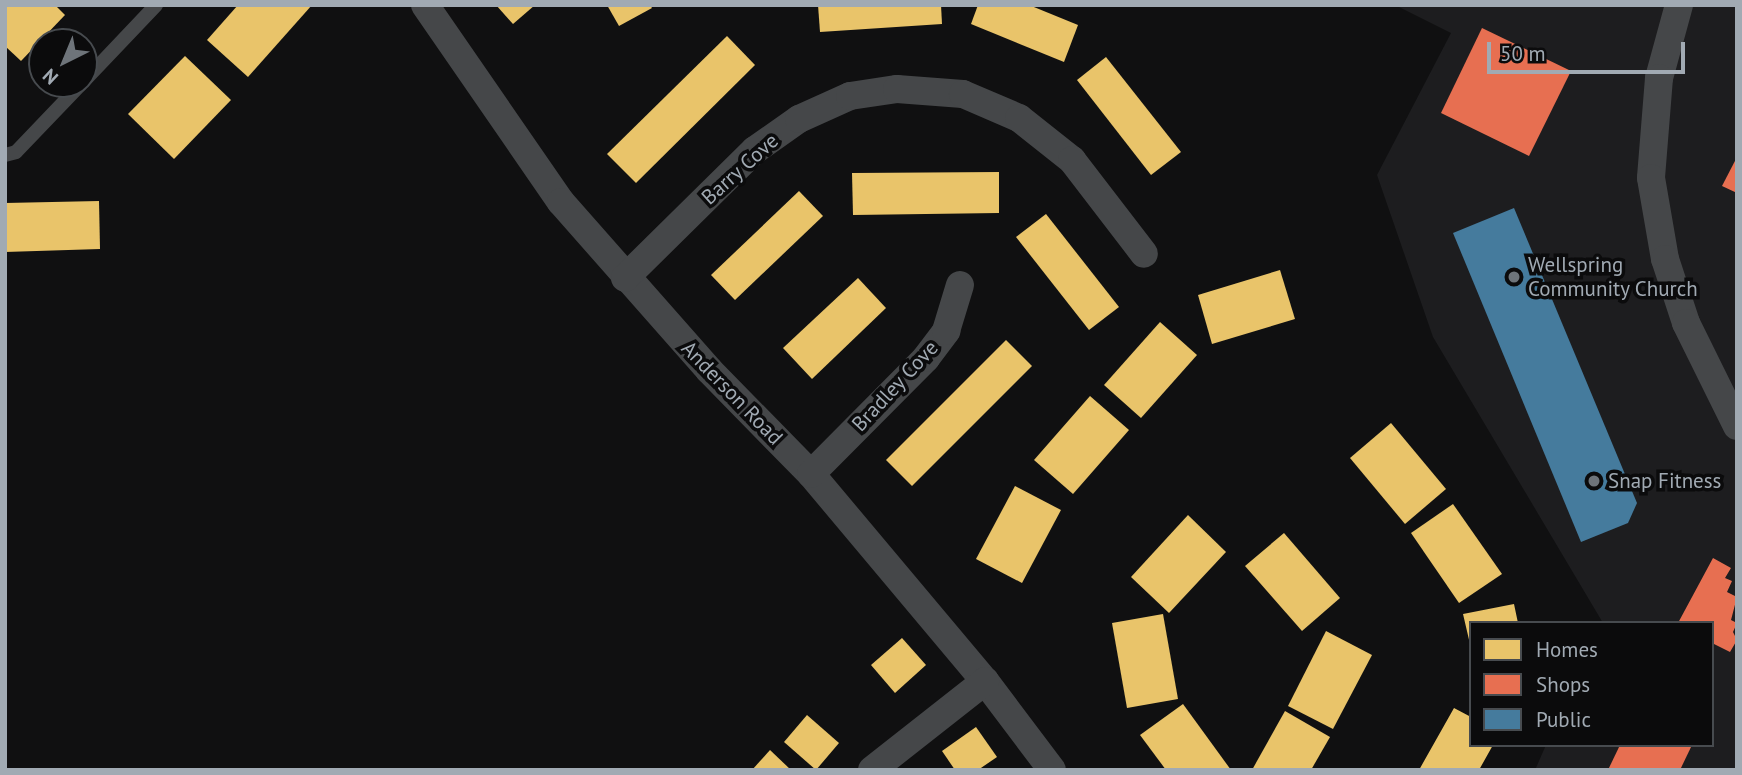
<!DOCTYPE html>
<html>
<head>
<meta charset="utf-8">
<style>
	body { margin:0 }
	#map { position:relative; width:1742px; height:775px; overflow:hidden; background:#101011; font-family:"PT Sans",sans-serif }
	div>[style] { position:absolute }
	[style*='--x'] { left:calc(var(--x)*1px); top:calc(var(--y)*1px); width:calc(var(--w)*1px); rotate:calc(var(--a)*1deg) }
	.built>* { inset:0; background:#1d1d1f }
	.homes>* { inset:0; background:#e9c46a }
	.shops>* { inset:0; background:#e76f51 }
	.public>* { inset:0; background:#457b9d }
	.lane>* { height:14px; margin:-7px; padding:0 7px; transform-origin:7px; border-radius:7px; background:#454749 }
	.street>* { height:28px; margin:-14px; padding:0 14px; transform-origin:14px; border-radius:14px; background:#454749 }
	.dots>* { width:19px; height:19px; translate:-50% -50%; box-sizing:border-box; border:4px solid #0b0b0c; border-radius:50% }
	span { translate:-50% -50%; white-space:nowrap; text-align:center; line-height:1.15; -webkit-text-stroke:7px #0b0b0c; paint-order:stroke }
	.street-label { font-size:21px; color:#a1aab3 }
	.poi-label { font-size:21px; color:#a1aab3 }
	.left { translate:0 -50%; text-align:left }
	.frame { position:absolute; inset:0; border:7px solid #a1aab3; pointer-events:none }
	.legend { position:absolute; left:1469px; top:621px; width:245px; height:126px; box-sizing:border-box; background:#0b0b0c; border:2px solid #474b4f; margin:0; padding:9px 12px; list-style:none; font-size:21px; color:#a1aab3 }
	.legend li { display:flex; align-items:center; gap:14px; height:35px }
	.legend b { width:35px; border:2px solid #474b4f }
	.north { position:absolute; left:28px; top:28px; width:70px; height:70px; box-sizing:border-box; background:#0b0b0c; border:2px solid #474b4f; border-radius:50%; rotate:223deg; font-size:19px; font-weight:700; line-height:28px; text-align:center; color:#a1aab3 }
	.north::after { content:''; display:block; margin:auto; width:24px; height:32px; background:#6e747a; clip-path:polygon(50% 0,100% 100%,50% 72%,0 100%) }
	.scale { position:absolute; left:1487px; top:42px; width:198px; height:32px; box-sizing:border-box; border:4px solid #a1aab3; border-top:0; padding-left:9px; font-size:21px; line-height:24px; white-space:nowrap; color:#a1aab3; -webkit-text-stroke:5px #0b0b0c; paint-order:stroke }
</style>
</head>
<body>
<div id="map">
	<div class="built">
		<div style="clip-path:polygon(1395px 5px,1737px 5px,1737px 770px,1535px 770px,1546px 745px,1712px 745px,1712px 623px,1603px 623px,1433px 337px,1377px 175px,1451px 33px)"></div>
	</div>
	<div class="homes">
		<div style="clip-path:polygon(5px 5px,55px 5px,65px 15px,21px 61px,5px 46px)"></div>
		<div style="clip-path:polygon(238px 5px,312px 5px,248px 77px,207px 40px)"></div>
		<div style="clip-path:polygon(496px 5px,535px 5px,513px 24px)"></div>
		<div style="clip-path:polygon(607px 5px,650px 5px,652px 8px,619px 26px)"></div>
		<div style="clip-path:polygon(818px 5px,941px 5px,942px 24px,820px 32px)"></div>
		<div style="clip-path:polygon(978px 5px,1029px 5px,1078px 25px,1064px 62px,971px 24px)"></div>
		<div style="clip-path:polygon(727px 36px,755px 65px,636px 183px,607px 154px)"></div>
		<div style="clip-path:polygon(185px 56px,231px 100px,174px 159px,128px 114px)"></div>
		<div style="clip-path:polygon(1106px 57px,1181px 152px,1151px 175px,1077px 80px)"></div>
		<div style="clip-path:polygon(999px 172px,999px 213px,853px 215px,852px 173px)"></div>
		<div style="clip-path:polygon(799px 191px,823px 216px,735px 300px,711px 275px)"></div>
		<div style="clip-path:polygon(99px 201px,100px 249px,5px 252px,5px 203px)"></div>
		<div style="clip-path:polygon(1046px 214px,1119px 307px,1089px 330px,1016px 237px)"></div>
		<div style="clip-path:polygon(1280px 270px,1295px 319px,1212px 344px,1198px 295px)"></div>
		<div style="clip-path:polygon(858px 278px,886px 308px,812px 379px,783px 348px)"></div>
		<div style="clip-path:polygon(1160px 322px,1197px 355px,1141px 418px,1104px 385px)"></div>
		<div style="clip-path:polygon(1006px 340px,1032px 366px,912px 486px,886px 460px)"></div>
		<div style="clip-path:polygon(1090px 396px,1129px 430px,1073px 494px,1034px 460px)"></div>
		<div style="clip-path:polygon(1391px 423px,1446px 489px,1405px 524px,1350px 458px)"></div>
		<div style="clip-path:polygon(1015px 486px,1061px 510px,1022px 583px,976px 559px)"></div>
		<div style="clip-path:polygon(1453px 504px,1502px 574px,1459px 603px,1411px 533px)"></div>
		<div style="clip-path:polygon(1188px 515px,1226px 552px,1169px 613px,1131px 577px)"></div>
		<div style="clip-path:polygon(1284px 533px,1340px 598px,1302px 631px,1245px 566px)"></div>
		<div style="clip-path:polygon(1514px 604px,1518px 623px,1471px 623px,1470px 644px,1463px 614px)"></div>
		<div style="clip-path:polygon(1163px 614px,1178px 699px,1127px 708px,1112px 623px)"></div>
		<div style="clip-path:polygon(1326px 631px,1372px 655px,1333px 729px,1288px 706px)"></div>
		<div style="clip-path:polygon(902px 638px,926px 665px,895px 693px,871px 665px)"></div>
		<div style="clip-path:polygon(1183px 704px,1231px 770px,1166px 770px,1140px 735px)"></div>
		<div style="clip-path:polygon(1454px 708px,1471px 717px,1471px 745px,1493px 745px,1479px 770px,1419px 770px)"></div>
		<div style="clip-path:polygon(1285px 711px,1330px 737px,1311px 770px,1252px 770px)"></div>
		<div style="clip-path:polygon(807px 715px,839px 743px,816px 770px,784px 742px)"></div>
		<div style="clip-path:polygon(976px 727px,997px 757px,978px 770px,955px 770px,942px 751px)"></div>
		<div style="clip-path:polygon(770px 750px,791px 770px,752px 770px)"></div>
	</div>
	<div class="shops">
		<div style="clip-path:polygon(1482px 28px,1571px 71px,1529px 156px,1441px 113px)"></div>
		<div style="clip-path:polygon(1737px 157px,1737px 193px,1722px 186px)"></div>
		<div style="clip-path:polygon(1713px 558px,1731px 568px,1725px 578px,1732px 581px,1727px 592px,1737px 597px,1731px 620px,1737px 623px,1733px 632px,1737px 640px,1730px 652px,1712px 643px,1712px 623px,1678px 623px)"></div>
		<div style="clip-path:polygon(1620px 745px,1692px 745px,1680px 770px,1608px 770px)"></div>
	</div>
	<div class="public">
		<div style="clip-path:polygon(1514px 208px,1637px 503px,1628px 523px,1581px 542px,1453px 233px)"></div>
	</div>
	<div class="lane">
		<div style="--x:84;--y:81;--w:105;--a:-46.5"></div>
		<div style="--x:5;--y:155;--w:11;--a:-15"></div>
		<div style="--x:16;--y:152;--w:94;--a:-46.3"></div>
	</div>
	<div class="street">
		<div style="--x:425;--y:5;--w:239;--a:55.4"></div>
		<div style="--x:561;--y:202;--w:224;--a:48.6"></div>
		<div style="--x:709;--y:370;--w:146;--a:45.6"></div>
		<div style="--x:811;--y:474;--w:270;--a:50"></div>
		<div style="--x:985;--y:681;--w:111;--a:53"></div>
		<div style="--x:1679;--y:5;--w:76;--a:105.3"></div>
		<div style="--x:1659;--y:78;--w:100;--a:94.6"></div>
		<div style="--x:1651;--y:178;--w:82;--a:80.2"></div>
		<div style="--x:1665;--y:259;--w:67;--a:71.8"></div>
		<div style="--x:1686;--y:323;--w:115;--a:63.7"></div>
		<div style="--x:625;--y:278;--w:182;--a:-44.6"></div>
		<div style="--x:755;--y:150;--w:54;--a:-35.2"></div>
		<div style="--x:799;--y:119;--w:56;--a:-24.3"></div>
		<div style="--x:850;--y:96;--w:48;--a:-8.5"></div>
		<div style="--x:897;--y:89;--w:66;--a:4.3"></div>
		<div style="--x:963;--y:94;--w:61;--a:23.2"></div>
		<div style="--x:1019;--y:118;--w:68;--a:38.4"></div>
		<div style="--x:1072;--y:160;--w:118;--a:52.5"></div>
		<div style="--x:811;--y:474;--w:163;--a:-45.2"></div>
		<div style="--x:926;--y:358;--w:34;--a:-53"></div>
		<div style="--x:946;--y:331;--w:48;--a:-73.1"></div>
		<div style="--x:872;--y:770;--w:144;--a:-38.2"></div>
	</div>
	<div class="dots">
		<div style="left:1514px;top:277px;background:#6e747a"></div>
		<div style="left:1594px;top:481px;background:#6e747a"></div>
	</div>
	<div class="street-label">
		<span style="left:740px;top:169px;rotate:-42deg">Barry Cove</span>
		<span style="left:895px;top:386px;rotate:-47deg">Bradley Cove</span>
		<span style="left:732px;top:393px;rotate:46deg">Anderson Road</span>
	</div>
	<div class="poi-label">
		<span class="left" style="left:1528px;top:277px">Wellspring<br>Community Church</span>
		<span class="left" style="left:1608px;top:481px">Snap Fitness</span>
	</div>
	<div class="frame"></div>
	<ul class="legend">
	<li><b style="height:19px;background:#e9c46a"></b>Homes</li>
	<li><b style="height:19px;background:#e76f51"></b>Shops</li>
	<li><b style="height:19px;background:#457b9d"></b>Public</li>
	</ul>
	<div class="north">N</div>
	<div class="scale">50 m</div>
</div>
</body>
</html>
